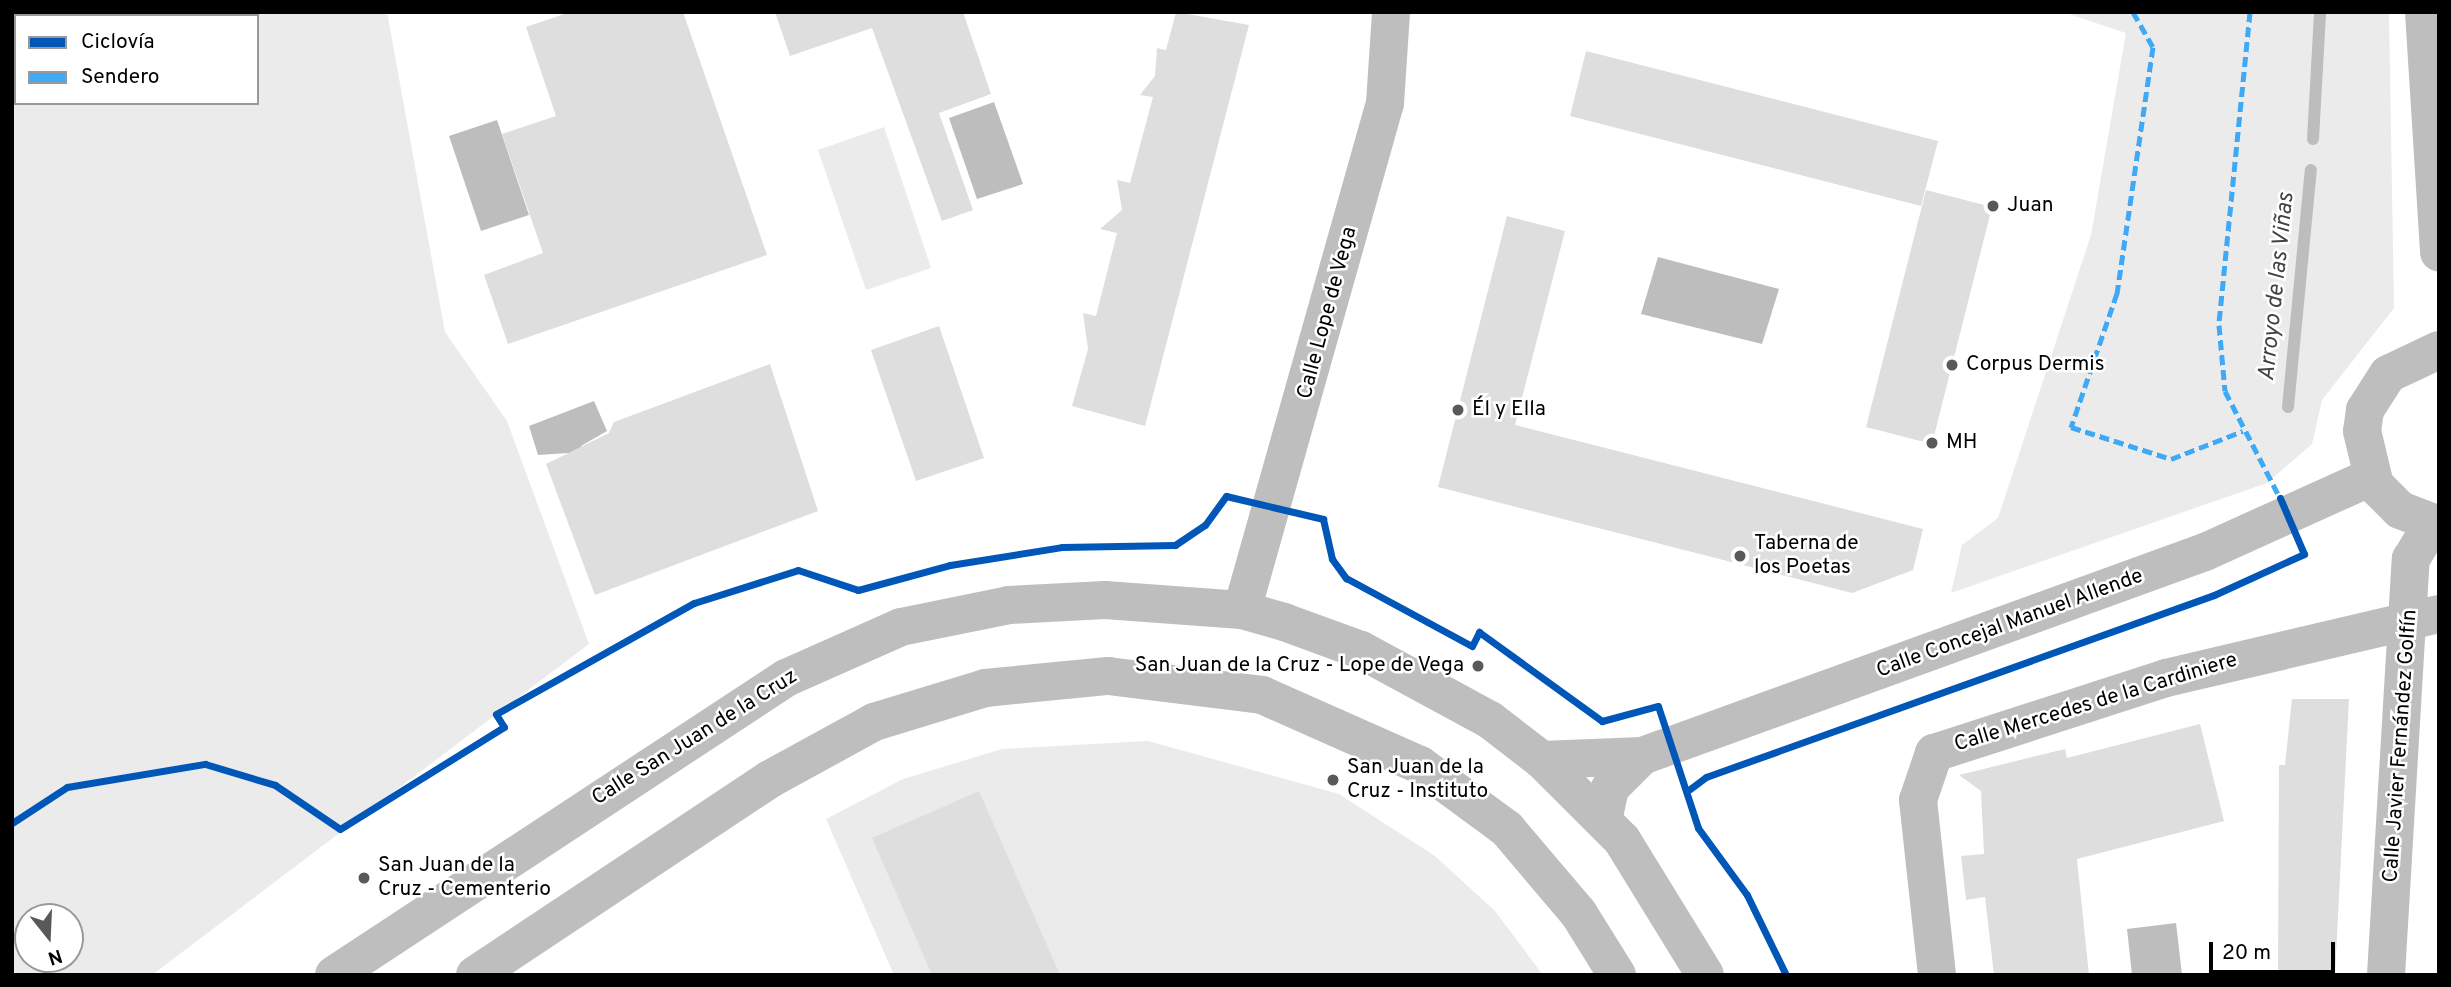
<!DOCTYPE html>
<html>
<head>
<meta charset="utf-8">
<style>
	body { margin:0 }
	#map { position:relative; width:2451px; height:987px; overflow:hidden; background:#fff; font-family:Overpass,sans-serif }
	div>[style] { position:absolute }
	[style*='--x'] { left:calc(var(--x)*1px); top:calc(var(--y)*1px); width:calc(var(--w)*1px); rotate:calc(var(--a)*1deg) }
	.green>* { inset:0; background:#ebebeb }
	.water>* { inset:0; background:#bdbdbd }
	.stream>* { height:12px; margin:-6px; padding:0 6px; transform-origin:6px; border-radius:6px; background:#bdbdbd }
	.building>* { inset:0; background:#dedede }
	.minor>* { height:38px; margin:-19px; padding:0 19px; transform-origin:19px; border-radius:19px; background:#bebebe }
	.quiet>* { height:5px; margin-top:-2.5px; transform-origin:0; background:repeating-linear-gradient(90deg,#3fa9f5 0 10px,transparent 0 15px) }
	.cycleway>* { height:7px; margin:-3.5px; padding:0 3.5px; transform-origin:3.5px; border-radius:3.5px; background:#0057b8 }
	.dots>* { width:19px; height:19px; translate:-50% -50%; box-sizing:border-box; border:4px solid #fff; border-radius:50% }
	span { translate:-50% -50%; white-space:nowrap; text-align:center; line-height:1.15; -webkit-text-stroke:5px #fff; paint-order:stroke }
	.poi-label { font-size:21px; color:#000 }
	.left { translate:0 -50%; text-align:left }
	.right { translate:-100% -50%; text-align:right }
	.street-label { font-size:21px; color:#000 }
	.water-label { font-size:23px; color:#424242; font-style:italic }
	.frame { position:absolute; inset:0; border:14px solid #000; pointer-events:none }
	.legend { position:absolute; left:14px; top:14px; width:245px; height:91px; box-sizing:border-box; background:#fff; border:2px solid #999; margin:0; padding:9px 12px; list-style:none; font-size:21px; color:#000 }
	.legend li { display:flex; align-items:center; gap:14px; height:35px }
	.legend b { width:35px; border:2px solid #999 }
	.north { position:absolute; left:14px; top:903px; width:70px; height:70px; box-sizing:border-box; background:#fff; border:2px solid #999; border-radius:50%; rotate:162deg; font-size:19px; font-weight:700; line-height:28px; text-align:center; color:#000 }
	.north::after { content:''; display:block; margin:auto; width:24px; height:32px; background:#595959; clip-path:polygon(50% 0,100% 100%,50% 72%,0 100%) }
	.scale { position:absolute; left:2209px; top:942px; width:126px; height:32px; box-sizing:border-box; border:4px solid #000; border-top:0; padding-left:9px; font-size:21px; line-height:24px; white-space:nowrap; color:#000; -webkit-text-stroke:5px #fff; paint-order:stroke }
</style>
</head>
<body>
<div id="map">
	<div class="green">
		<div style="clip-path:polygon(evenodd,12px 12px,387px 12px,445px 332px,507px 421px,589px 644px,152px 975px,12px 975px,12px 12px,16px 16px,257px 16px,257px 103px,16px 103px,16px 16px,12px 12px,70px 917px,70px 959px,28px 959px,28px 917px,70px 917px)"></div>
		<div style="clip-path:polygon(2063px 12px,2389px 12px,2394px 308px,2322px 400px,2312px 444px,2267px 483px,1951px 593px,1962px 545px,1998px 518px,2091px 235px,2126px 33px)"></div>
		<div style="clip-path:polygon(884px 127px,931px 268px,866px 290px,818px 150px)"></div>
		<div style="clip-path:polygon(1148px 741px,1339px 794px,1435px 856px,1495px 911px,1543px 975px,894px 975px,826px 819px,903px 779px,1002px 749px)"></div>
	</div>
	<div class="water">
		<div style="clip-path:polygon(994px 102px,1023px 184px,977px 199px,949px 118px)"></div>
		<div style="clip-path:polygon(497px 120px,529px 215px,481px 231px,449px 136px)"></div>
		<div style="clip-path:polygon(1658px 257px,1779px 289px,1762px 344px,1641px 314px)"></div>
		<div style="clip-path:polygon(594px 401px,607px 431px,581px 446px,583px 452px,538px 455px,529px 426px)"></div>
		<div style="clip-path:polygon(2176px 923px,2182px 975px,2132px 975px,2127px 929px)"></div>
	</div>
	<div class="stream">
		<div style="--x:2313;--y:139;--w:127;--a:-86.8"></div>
		<div style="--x:2288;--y:407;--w:238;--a:-84.5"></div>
	</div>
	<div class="building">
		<div style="clip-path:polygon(570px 12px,683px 12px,767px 255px,508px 344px,484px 275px,543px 253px,502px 134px,556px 116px,526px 27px)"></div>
		<div style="clip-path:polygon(775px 12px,963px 12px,991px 94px,939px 113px,973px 210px,942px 221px,872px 28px,790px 56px)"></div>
		<div style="clip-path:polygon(1176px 12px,1249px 25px,1145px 426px,1072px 406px,1088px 349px,1083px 313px,1096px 316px,1117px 233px,1100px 229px,1122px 210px,1117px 180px,1130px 183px,1153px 97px,1140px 95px,1155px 76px,1157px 48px,1166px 50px)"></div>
		<div style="clip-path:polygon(1586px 51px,1938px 141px,1921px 206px,1570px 116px)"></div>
		<div style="clip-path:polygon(1926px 190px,1992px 207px,1932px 444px,1866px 427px)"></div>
		<div style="clip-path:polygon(1507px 216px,1565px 231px,1515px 425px,1923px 529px,1913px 570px,1852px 593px,1438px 487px)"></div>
		<div style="clip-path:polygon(939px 326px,984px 458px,916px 481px,871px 350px)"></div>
		<div style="clip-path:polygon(770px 364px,818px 511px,595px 595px,546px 464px,609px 433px,614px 422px)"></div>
		<div style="clip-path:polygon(2292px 699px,2349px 699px,2335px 975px,2278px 975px,2279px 765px,2285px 765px)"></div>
		<div style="clip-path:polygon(2200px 724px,2224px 821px,2077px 859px,2089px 975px,1994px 975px,1985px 897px,1966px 900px,1961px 856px,1984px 854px,1981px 791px,1959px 775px,2065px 749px,2067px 758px)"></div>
		<div style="clip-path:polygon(979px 791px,1060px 975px,932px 975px,872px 838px)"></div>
	</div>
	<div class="minor">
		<div style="--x:2424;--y:12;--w:241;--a:86.4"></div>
		<div style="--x:2439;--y:350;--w:56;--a:154.8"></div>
		<div style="--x:2388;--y:374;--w:43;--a:122.6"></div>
		<div style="--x:2365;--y:410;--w:21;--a:98"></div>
		<div style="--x:2362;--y:431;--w:56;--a:76.5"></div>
		<div style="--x:2375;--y:485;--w:35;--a:45"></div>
		<div style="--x:2400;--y:510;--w:42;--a:21"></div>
		<div style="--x:1242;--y:610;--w:527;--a:-74.25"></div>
		<div style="--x:1385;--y:103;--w:91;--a:-86.2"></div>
		<div style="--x:1642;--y:756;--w:599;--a:-19.92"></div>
		<div style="--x:2205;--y:552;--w:182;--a:-24.3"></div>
		<div style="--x:1542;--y:760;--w:100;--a:-2.3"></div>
		<div style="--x:1642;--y:756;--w:45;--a:135"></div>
		<div style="--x:1610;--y:788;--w:33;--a:102"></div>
		<div style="--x:334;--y:975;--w:541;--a:-33.31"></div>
		<div style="--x:786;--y:678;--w:126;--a:-23.9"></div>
		<div style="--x:901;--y:627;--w:110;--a:-11.5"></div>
		<div style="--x:1009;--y:605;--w:96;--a:-3"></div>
		<div style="--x:1105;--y:600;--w:137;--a:4.2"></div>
		<div style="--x:1242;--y:610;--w:44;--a:15.9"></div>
		<div style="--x:1284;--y:622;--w:82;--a:20"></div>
		<div style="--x:1361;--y:650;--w:147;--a:28.5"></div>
		<div style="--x:1490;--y:720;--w:66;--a:37.6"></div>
		<div style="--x:1542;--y:760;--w:113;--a:45"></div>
		<div style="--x:1622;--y:840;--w:158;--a:58.4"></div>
		<div style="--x:475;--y:975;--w:354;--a:-33.6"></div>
		<div style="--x:770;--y:779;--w:119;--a:-28.7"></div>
		<div style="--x:874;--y:722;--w:116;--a:-17"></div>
		<div style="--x:985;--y:688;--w:124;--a:-5.6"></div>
		<div style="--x:1108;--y:676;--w:155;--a:7"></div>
		<div style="--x:1262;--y:695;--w:173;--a:23.9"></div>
		<div style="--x:1420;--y:765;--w:108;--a:36.3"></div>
		<div style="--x:1507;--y:829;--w:111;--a:49.7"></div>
		<div style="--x:1579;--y:914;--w:72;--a:58.1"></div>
		<div style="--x:1937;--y:975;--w:176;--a:-96.2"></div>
		<div style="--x:1918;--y:800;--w:50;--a:-71.2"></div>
		<div style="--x:1934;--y:753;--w:244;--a:-17.9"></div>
		<div style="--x:2166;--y:678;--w:280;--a:-13.2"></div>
		<div style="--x:2386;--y:975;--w:417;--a:-86.6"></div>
		<div style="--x:2411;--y:559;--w:41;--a:-59"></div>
	</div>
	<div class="quiet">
		<div style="--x:2133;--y:12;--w:40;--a:60.3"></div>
		<div style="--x:2153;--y:47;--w:249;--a:98.3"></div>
		<div style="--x:2117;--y:293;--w:142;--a:108.9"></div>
		<div style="--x:2071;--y:427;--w:105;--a:17.7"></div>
		<div style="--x:2171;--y:459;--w:77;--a:-21.3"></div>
		<div style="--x:2250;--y:12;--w:315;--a:95.7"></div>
		<div style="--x:2219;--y:325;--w:66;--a:84.8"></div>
		<div style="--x:2225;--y:391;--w:120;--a:62.8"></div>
	</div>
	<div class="cycleway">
		<div style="--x:1690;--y:789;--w:20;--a:-37"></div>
		<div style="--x:1706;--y:777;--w:540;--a:-19.71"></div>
		<div style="--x:2214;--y:595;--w:99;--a:-24.5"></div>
		<div style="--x:2304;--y:554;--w:61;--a:-113.2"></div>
		<div style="--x:12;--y:823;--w:66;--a:-33.2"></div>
		<div style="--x:67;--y:787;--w:140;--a:-9.5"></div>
		<div style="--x:205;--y:764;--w:73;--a:16.7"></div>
		<div style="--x:275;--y:785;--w:78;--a:34.1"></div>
		<div style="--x:340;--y:829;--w:193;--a:-31.9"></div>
		<div style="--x:504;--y:727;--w:15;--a:-122"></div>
		<div style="--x:496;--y:714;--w:227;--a:-29.3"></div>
		<div style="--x:694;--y:603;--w:109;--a:-17.6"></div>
		<div style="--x:798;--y:570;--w:63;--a:18.4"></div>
		<div style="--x:858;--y:590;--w:95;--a:-15.2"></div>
		<div style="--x:950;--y:565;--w:113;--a:-9.1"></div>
		<div style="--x:1062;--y:547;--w:113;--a:-1"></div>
		<div style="--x:1175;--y:545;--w:36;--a:-34"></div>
		<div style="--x:1205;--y:525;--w:36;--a:-54"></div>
		<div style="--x:1226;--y:496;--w:100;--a:13.3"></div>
		<div style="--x:1323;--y:519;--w:41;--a:77.3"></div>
		<div style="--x:1332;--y:559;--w:24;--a:54"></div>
		<div style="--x:1346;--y:578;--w:143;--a:28.4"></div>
		<div style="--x:1472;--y:646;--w:16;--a:-63"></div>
		<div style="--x:1479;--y:632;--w:152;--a:35.9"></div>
		<div style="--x:1602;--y:721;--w:58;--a:-15"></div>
		<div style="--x:1658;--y:706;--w:128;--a:71.8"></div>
		<div style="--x:1698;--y:828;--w:83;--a:53.8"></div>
		<div style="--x:1747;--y:895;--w:89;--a:64"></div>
	</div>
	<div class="dots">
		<div style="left:1993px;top:206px;background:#595959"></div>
		<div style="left:1952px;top:365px;background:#595959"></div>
		<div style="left:1458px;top:410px;background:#595959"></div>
		<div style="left:1932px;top:443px;background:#595959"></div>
		<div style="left:1740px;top:556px;background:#595959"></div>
		<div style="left:1478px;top:666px;background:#595959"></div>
		<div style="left:1333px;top:780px;background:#595959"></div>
		<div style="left:364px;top:878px;background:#595959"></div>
	</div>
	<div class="poi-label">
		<span class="left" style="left:2007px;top:206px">Juan</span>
		<span class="left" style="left:1966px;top:365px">Corpus Dermis</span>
		<span class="left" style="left:1472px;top:410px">Él y Ella</span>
		<span class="left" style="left:1946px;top:443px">MH</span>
		<span class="left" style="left:1754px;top:556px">Taberna de<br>los Poetas</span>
		<span class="right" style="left:1464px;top:666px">San Juan de la Cruz - Lope de Vega</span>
		<span class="left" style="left:1347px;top:780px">San Juan de la<br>Cruz - Instituto</span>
		<span class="left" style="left:378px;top:878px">San Juan de la<br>Cruz - Cementerio</span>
	</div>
	<div class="street-label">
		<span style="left:1328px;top:313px;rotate:-75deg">Calle Lope de Vega</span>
		<span style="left:2010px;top:624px;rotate:-20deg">Calle Concejal Manuel Allende</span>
		<span style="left:2096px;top:703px;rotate:-17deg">Calle Mercedes de la Cardiniere</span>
		<span style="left:695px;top:738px;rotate:-32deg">Calle San Juan de la Cruz</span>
		<span style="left:2401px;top:746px;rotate:-86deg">Calle Javier Fernández Golfín</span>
	</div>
	<div class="water-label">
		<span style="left:2278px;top:287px;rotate:-84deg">Arroyo de las Viñas</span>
	</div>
	<div class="frame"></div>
	<ul class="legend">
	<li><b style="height:9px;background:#0057b8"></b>Ciclovía</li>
	<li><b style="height:9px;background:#3fa9f5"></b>Sendero</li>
	</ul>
	<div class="north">N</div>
	<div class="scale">20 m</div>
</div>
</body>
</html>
